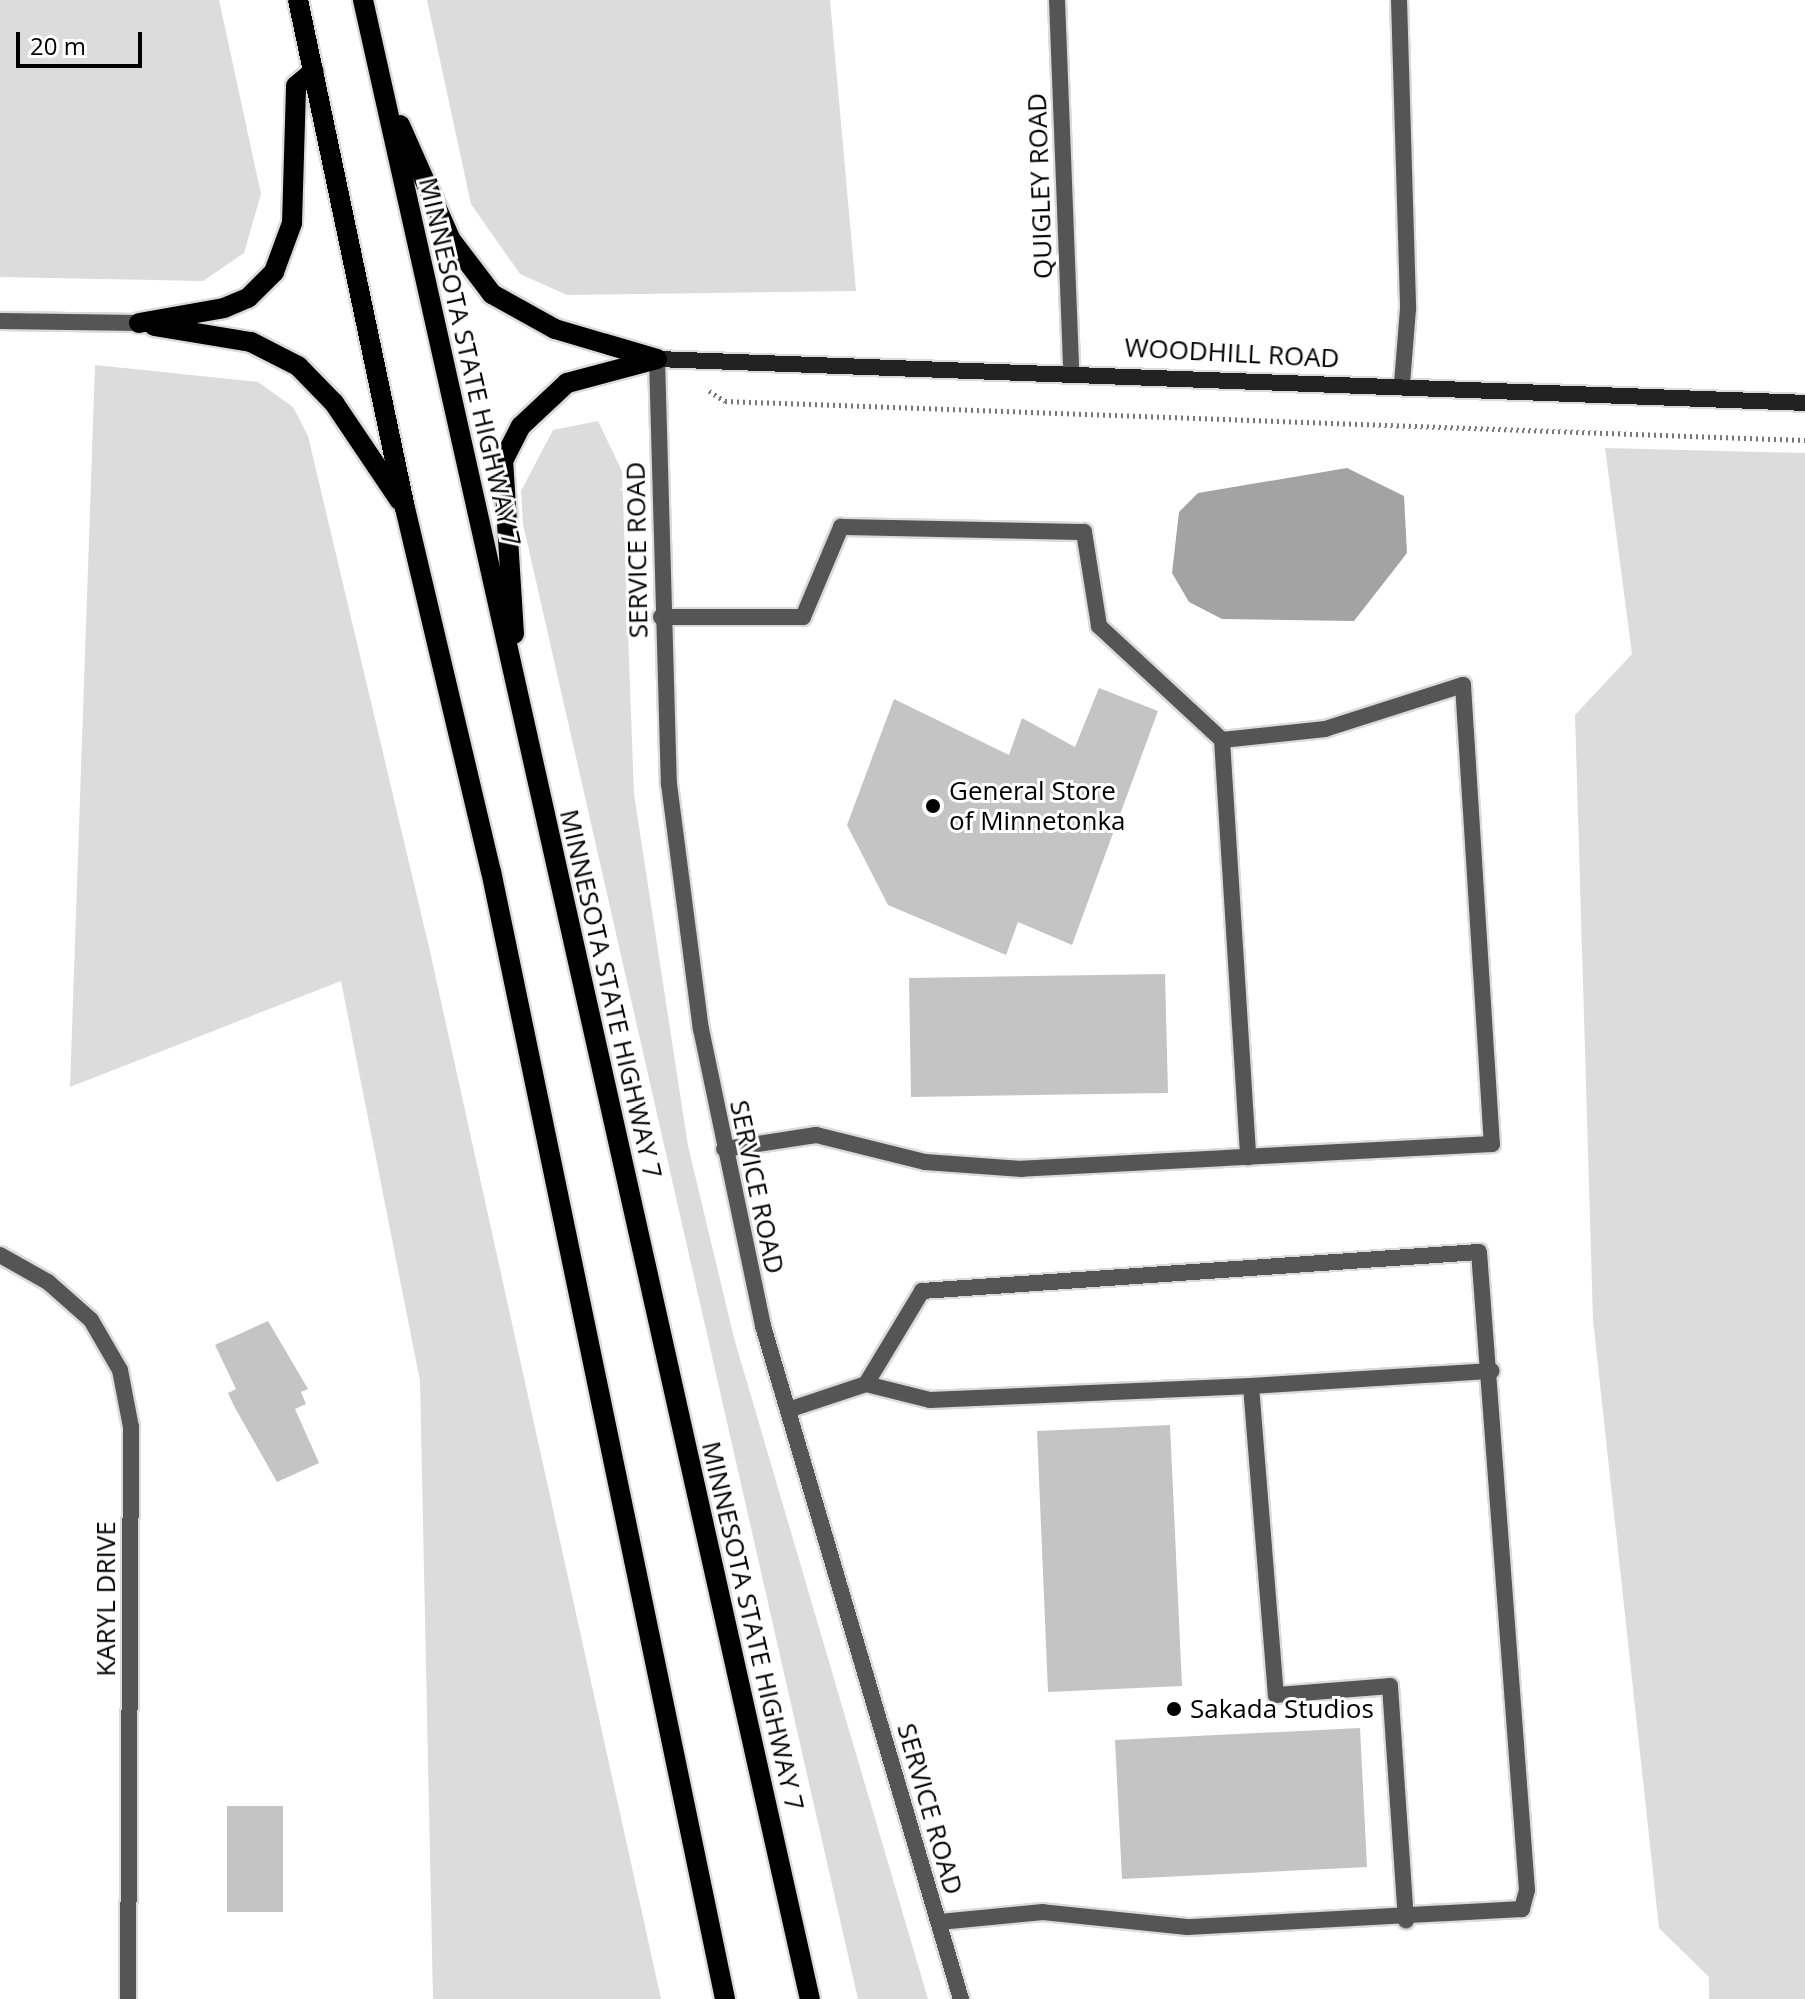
<!DOCTYPE html>
<html>
<head>
<meta charset="utf-8">
<style>
	body { margin:0 }
	#map { position:relative; width:1805px; height:1999px; overflow:hidden; background:#fff; font-family:"Open Sans",sans-serif }
	div>[style] { position:absolute }
	[style*='--x'] { left:calc(var(--x)*1px); top:calc(var(--y)*1px); width:calc(var(--w)*1px); rotate:calc(var(--a)*1deg) }
	.green>* { inset:0; background:#dcdcdc }
	.water>* { inset:0; background:#a3a3a3 }
	.building>* { inset:0; background:#c4c4c4 }
	.path>* { height:5px; margin-top:-2.5px; transform-origin:0; background:repeating-linear-gradient(90deg,#777 0 2px,transparent 0 6px) }
	.roads { filter:drop-shadow(2px 0 #dbdbdb) drop-shadow(-2px 0 #dbdbdb) drop-shadow(0 2px #dbdbdb) drop-shadow(0 -2px #dbdbdb) }
	.lane>* { height:16px; margin:-8px; padding:0 8px; transform-origin:8px; border-radius:8px; background:#555 }
	.street>* { height:16px; margin:-8px; padding:0 8px; transform-origin:8px; border-radius:8px; background:#555 }
	.secondary>* { height:16px; margin:-8px; padding:0 8px; transform-origin:8px; border-radius:8px; background:#222 }
	.primary>* { height:20px; margin:-10px; padding:0 10px; transform-origin:10px; border-radius:10px; background:#000 }
	.dots>* { width:22px; height:22px; translate:-50% -50%; box-sizing:border-box; border:4px solid #fff; border-radius:50% }
	span { translate:-50% -50%; white-space:nowrap; text-align:center; line-height:1.15; -webkit-text-stroke:6px #fff; paint-order:stroke }
	.street-label { font-size:26px; color:#000 }
	.poi-label { font-size:26px; color:#000 }
	.left { translate:0 -50%; text-align:left }
	.scale { position:absolute; left:16px; top:32px; width:126px; height:36px; box-sizing:border-box; border:4px solid #000; border-top:0; padding-left:10px; font-size:24px; line-height:28px; white-space:nowrap; color:#000; -webkit-text-stroke:6px #fff; paint-order:stroke }
</style>
</head>
<body>
<div id="map">
	<div class="green">
		<div style="clip-path:polygon(0 0,219px 0,261px 194px,244px 253px,203px 281px,0 277px)"></div>
		<div style="clip-path:polygon(427px 0,830px 0,856px 291px,567px 295px,520px 274px,471px 204px)"></div>
		<div style="clip-path:polygon(95px 365px,258px 382px,293px 407px,308px 436px,429px 947px,661px 1999px,433px 1999px,420px 1381px,341px 981px,70px 1087px)"></div>
		<div style="clip-path:polygon(598px 421px,622px 471px,634px 794px,688px 1146px,734px 1338px,928px 1999px,858px 1999px,523px 524px,521px 491px,553px 430px)"></div>
		<div style="clip-path:polygon(1605px 448px,1805px 453px,1805px 1999px,1709px 1999px,1709px 1977px,1659px 1928px,1593px 1320px,1575px 715px,1632px 654px)"></div>
	</div>
	<div class="water">
		<div style="clip-path:polygon(1347px 468px,1404px 496px,1407px 553px,1354px 621px,1222px 619px,1189px 602px,1172px 573px,1179px 512px,1198px 493px)"></div>
	</div>
	<div class="building">
		<div style="clip-path:polygon(1099px 688px,1158px 711px,1072px 945px,1018px 922px,1006px 955px,888px 905px,847px 825px,894px 699px,1009px 755px,1022px 718px,1075px 747px)"></div>
		<div style="clip-path:polygon(1165px 974px,1168px 1093px,911px 1097px,909px 978px)"></div>
		<div style="clip-path:polygon(268px 1321px,308px 1389px,301px 1392px,306px 1404px,295px 1409px,319px 1463px,277px 1482px,234px 1406px,228px 1393px,236px 1389px,215px 1345px)"></div>
		<div style="clip-path:polygon(1170px 1425px,1182px 1686px,1048px 1692px,1037px 1431px)"></div>
		<div style="clip-path:polygon(1360px 1728px,1367px 1867px,1122px 1879px,1115px 1740px)"></div>
		<div style="clip-path:polygon(227px 1806px,283px 1806px,283px 1912px,227px 1912px)"></div>
	</div>
	<div class="path">
		<div style="--x:709;--y:391;--w:19;--a:32"></div>
		<div style="--x:725;--y:401;--w:1081;--a:2.07"></div>
	</div>
	<div class="roads">
		<div class="lane">
			<div style="--x:1399;--y:0;--w:309;--a:88.3"></div>
			<div style="--x:1408;--y:309;--w:75;--a:94.6"></div>
			<div style="--x:661;--y:617;--w:142;--a:0"></div>
			<div style="--x:803;--y:617;--w:98;--a:-67.1"></div>
			<div style="--x:841;--y:527;--w:243;--a:1.2"></div>
			<div style="--x:1084;--y:532;--w:95;--a:80.9"></div>
			<div style="--x:1099;--y:626;--w:168;--a:42.8"></div>
			<div style="--x:1222;--y:740;--w:104;--a:-6.1"></div>
			<div style="--x:1325;--y:729;--w:145;--a:-17.7"></div>
			<div style="--x:1463;--y:685;--w:460;--a:86.4"></div>
			<div style="--x:1492;--y:1144;--w:471;--a:177"></div>
			<div style="--x:1022;--y:1169;--w:97;--a:-175.9"></div>
			<div style="--x:925;--y:1162;--w:112;--a:-166.1"></div>
			<div style="--x:816;--y:1135;--w:93;--a:171.3"></div>
			<div style="--x:1222;--y:740;--w:418;--a:86.4"></div>
			<div style="--x:866;--y:1384;--w:109;--a:-58.9"></div>
			<div style="--x:922;--y:1291;--w:558;--a:-4.01"></div>
			<div style="--x:1479;--y:1252;--w:640;--a:85.7"></div>
			<div style="--x:1527;--y:1890;--w:20;--a:105"></div>
			<div style="--x:1522;--y:1909;--w:335;--a:176.9"></div>
			<div style="--x:1187;--y:1927;--w:145;--a:-174.1"></div>
			<div style="--x:1043;--y:1912;--w:104;--a:174.5"></div>
			<div style="--x:1251;--y:1386;--w:241;--a:-3.6"></div>
			<div style="--x:788;--y:1410;--w:82;--a:-18.4"></div>
			<div style="--x:866;--y:1384;--w:66;--a:14"></div>
			<div style="--x:930;--y:1400;--w:321;--a:-2.5"></div>
			<div style="--x:1251;--y:1386;--w:310;--a:85.4"></div>
			<div style="--x:1276;--y:1695;--w:114;--a:-4.5"></div>
			<div style="--x:1390;--y:1686;--w:235;--a:86.1"></div>
		</div>
		<div class="street">
			<div style="--x:1057;--y:0;--w:369;--a:87.8"></div>
			<div style="--x:0;--y:321;--w:139;--a:0.8"></div>
			<div style="--x:657;--y:359;--w:425;--a:88.4"></div>
			<div style="--x:669;--y:784;--w:247;--a:82.6"></div>
			<div style="--x:701;--y:1029;--w:303;--a:78.2"></div>
			<div style="--x:763;--y:1326;--w:702;--a:73.61"></div>
			<div style="--x:0;--y:1255;--w:55;--a:29.4"></div>
			<div style="--x:48;--y:1282;--w:57;--a:41.5"></div>
			<div style="--x:91;--y:1320;--w:58;--a:59.9"></div>
			<div style="--x:120;--y:1370;--w:58;--a:79.1"></div>
			<div style="--x:131;--y:1427;--w:572;--a:90.3"></div>
		</div>
		<div class="secondary">
			<div style="--x:657;--y:359;--w:1149;--a:2.19"></div>
		</div>
		<div class="primary">
			<div style="--x:298;--y:0;--w:519;--a:78.11"></div>
			<div style="--x:405;--y:508;--w:373;--a:76.7"></div>
			<div style="--x:491;--y:871;--w:1152;--a:78.28"></div>
			<div style="--x:363;--y:0;--w:2048;--a:77.4"></div>
			<div style="--x:400;--y:125;--w:126;--a:66.1"></div>
			<div style="--x:451;--y:240;--w:68;--a:52.8"></div>
			<div style="--x:492;--y:294;--w:72;--a:29.1"></div>
			<div style="--x:555;--y:329;--w:106;--a:16.4"></div>
			<div style="--x:139;--y:323;--w:86;--a:-10"></div>
			<div style="--x:224;--y:308;--w:26;--a:-23"></div>
			<div style="--x:248;--y:298;--w:37;--a:-45"></div>
			<div style="--x:274;--y:272;--w:52;--a:-69.8"></div>
			<div style="--x:292;--y:223;--w:137;--a:-88.3"></div>
			<div style="--x:296;--y:86;--w:23;--a:-40"></div>
			<div style="--x:154;--y:326;--w:98;--a:9.4"></div>
			<div style="--x:251;--y:342;--w:53;--a:27.1"></div>
			<div style="--x:298;--y:366;--w:52;--a:45.8"></div>
			<div style="--x:334;--y:403;--w:118;--a:56"></div>
			<div style="--x:514;--y:634;--w:173;--a:-93.6"></div>
			<div style="--x:503;--y:461;--w:39;--a:-63"></div>
			<div style="--x:521;--y:426;--w:63;--a:-43.1"></div>
			<div style="--x:567;--y:383;--w:93;--a:-14.9"></div>
		</div>
	</div>
	<div class="dots">
		<div style="left:933px;top:806px;background:#000"></div>
		<div style="left:1174px;top:1709px;background:#000"></div>
	</div>
	<div class="street-label">
		<span style="left:1040px;top:186px;rotate:-92deg">QUIGLEY ROAD</span>
		<span style="left:1232px;top:353px;rotate:3deg">WOODHILL ROAD</span>
		<span style="left:470px;top:362px;rotate:77deg">MINNESOTA STATE HIGHWAY 7</span>
		<span style="left:637px;top:550px;rotate:-91deg">SERVICE ROAD</span>
		<span style="left:611px;top:994px;rotate:77deg">MINNESOTA STATE HIGHWAY 7</span>
		<span style="left:757px;top:1187px;rotate:78deg">SERVICE ROAD</span>
		<span style="left:106px;top:1599px;rotate:-90deg">KARYL DRIVE</span>
		<span style="left:753px;top:1626px;rotate:77deg">MINNESOTA STATE HIGHWAY 7</span>
		<span style="left:930px;top:1809px;rotate:74deg">SERVICE ROAD</span>
	</div>
	<div class="poi-label">
		<span class="left" style="left:949px;top:806px">General Store<br>of Minnetonka</span>
		<span class="left" style="left:1190px;top:1709px">Sakada Studios</span>
	</div>
	<div class="scale">20 m</div>
</div>
</body>
</html>
